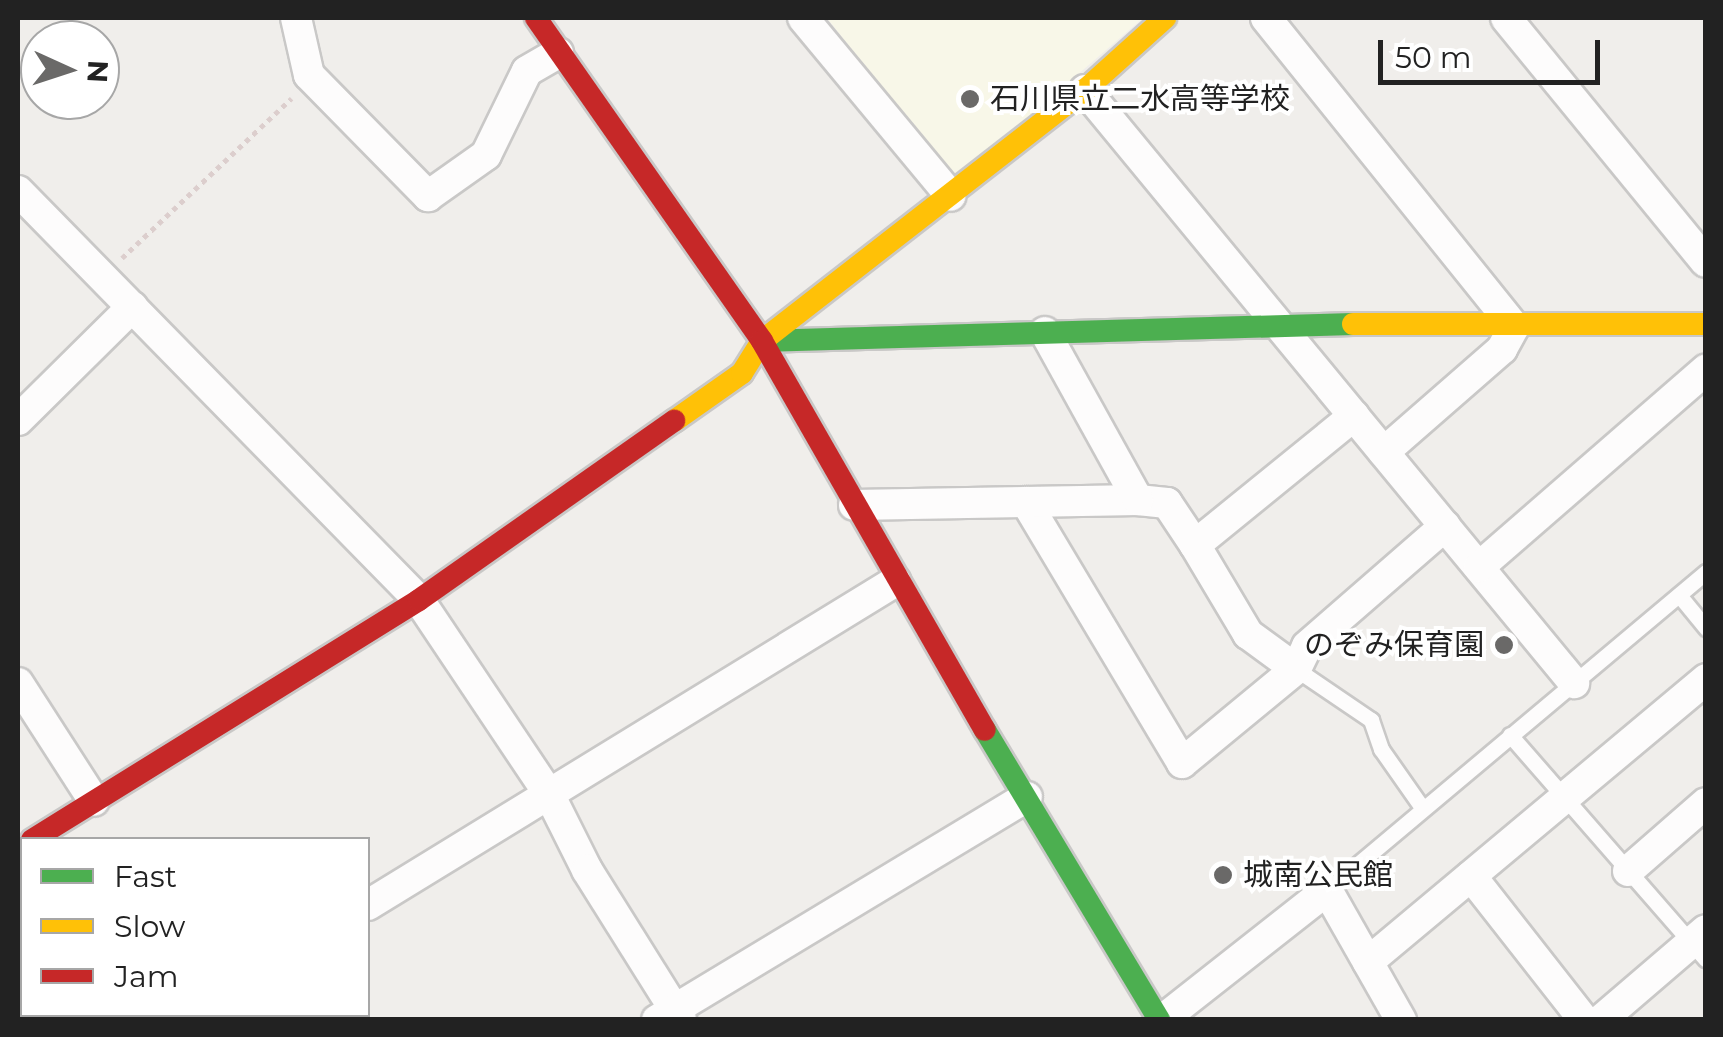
<!DOCTYPE html>
<html>
<head>
<meta charset="utf-8">
<style>
	body { margin:0 }
	#map { position:relative; width:1723px; height:1037px; overflow:hidden; background:#f0eeeb; font-family:Montserrat,"Noto Sans JP",sans-serif }
	div>[style] { position:absolute }
	[style*='--x'] { left:calc(var(--x)*1px); top:calc(var(--y)*1px); width:calc(var(--w)*1px); rotate:calc(var(--a)*1deg) }
	.education>* { inset:0; background:#f8f7e8 }
	.path>* { height:5px; margin-top:-2.5px; transform-origin:0; background:repeating-linear-gradient(90deg,#dccecd 0 5px,transparent 0 10px) }
	.roads { filter:drop-shadow(2px 0 #c9c8c7) drop-shadow(-2px 0 #c9c8c7) drop-shadow(0 2px #c9c8c7) drop-shadow(0 -2px #c9c8c7) }
	.lane>* { height:15px; margin:-7.5px; padding:0 7.5px; transform-origin:7.5px; border-radius:7.5px; background:#fdfcfc }
	.street>* { height:30px; margin:-15px; padding:0 15px; transform-origin:15px; border-radius:15px; background:#fdfcfc }
	.fast>* { height:22px; margin:-11px; padding:0 11px; transform-origin:11px; border-radius:11px; background:#4caf50 }
	.slow>* { height:22px; margin:-11px; padding:0 11px; transform-origin:11px; border-radius:11px; background:#ffc107 }
	.jam>* { height:22px; margin:-11px; padding:0 11px; transform-origin:11px; border-radius:11px; background:#c62828 }
	.dots>* { width:28px; height:28px; translate:-50% -50%; box-sizing:border-box; border:5px solid #fff; border-radius:50% }
	span { translate:-50% -50%; white-space:nowrap; text-align:center; line-height:1.15; -webkit-text-stroke:8px #fff; paint-order:stroke }
	.poi-label { font-size:30px; color:#222 }
	.left { translate:0 -50%; text-align:left }
	.right { translate:-100% -50%; text-align:right }
	.frame { position:absolute; inset:0; border:20px solid #222; pointer-events:none }
	.legend { position:absolute; left:20px; top:837px; width:350px; height:180px; box-sizing:border-box; background:#fff; border:2px solid #a7a7a7; margin:0; padding:12px 18px; list-style:none; font-size:30px; color:#222 }
	.legend li { display:flex; align-items:center; gap:20px; height:50px }
	.legend b { width:50px; border:2px solid #a7a7a7 }
	.north { position:absolute; left:20px; top:20px; width:100px; height:100px; box-sizing:border-box; background:#fff; border:2px solid #a7a7a7; border-radius:50%; rotate:93deg; font-size:28px; font-weight:700; line-height:40px; text-align:center; color:#222 }
	.north::after { content:''; display:block; margin:auto; width:35px; height:45px; background:#6a6968; clip-path:polygon(50% 0,100% 100%,50% 72%,0 100%) }
	.scale { position:absolute; left:1378px; top:40px; width:222px; height:45px; box-sizing:border-box; border:5px solid #222; border-top:0; padding-left:12px; font-size:30px; line-height:35px; white-space:nowrap; color:#222; -webkit-text-stroke:8px #fff; paint-order:stroke }
</style>
</head>
<body>
<div id="map">
	<div class="education">
		<div style="clip-path:polygon(827px 18px,1143px 18px,955px 181px)"></div>
	</div>
	<div class="path">
		<div style="--x:122;--y:258;--w:233;--a:-43.3"></div>
	</div>
	<div class="roads">
		<div class="lane">
			<div style="--x:1679;--y:595;--w:43;--a:50.7"></div>
			<div style="--x:1296;--y:669;--w:91;--a:34.2"></div>
			<div style="--x:1371;--y:720;--w:31;--a:71"></div>
			<div style="--x:1381;--y:749;--w:73;--a:55"></div>
			<div style="--x:1510;--y:735;--w:298;--a:48.9"></div>
			<div style="--x:1327;--y:890;--w:495;--a:-40"></div>
		</div>
		<div class="street">
			<div style="--x:296;--y:18;--w:58;--a:77.2"></div>
			<div style="--x:309;--y:75;--w:170;--a:45.5"></div>
			<div style="--x:428;--y:196;--w:71;--a:-35.3"></div>
			<div style="--x:486;--y:155;--w:93;--a:-64"></div>
			<div style="--x:527;--y:71;--w:36;--a:-30"></div>
			<div style="--x:803;--y:18;--w:231;--a:50.3"></div>
			<div style="--x:1266;--y:18;--w:396;--a:51.2"></div>
			<div style="--x:1514;--y:327;--w:25;--a:119"></div>
			<div style="--x:1502;--y:349;--w:157;--a:138.9"></div>
			<div style="--x:1506;--y:18;--w:315;--a:50.7"></div>
			<div style="--x:1085;--y:90;--w:769;--a:50.49"></div>
			<div style="--x:18;--y:191;--w:573;--a:45.57"></div>
			<div style="--x:419;--y:600;--w:236;--a:56.2"></div>
			<div style="--x:550;--y:796;--w:83;--a:63.4"></div>
			<div style="--x:587;--y:870;--w:177;--a:57.9"></div>
			<div style="--x:18;--y:420;--w:161;--a:-44.7"></div>
			<div style="--x:1138;--y:500;--w:29;--a:6"></div>
			<div style="--x:1167;--y:503;--w:50;--a:56.3"></div>
			<div style="--x:1195;--y:545;--w:205;--a:-39.1"></div>
			<div style="--x:1026;--y:502;--w:304;--a:59.1"></div>
			<div style="--x:1182;--y:763;--w:148;--a:-39.5"></div>
			<div style="--x:1296;--y:669;--w:25;--a:-64"></div>
			<div style="--x:1307;--y:646;--w:183;--a:-41"></div>
			<div style="--x:854;--y:505;--w:284;--a:-1"></div>
			<div style="--x:1138;--y:500;--w:192;--a:-119"></div>
			<div style="--x:1195;--y:545;--w:104;--a:59.2"></div>
			<div style="--x:1248;--y:634;--w:59;--a:36.1"></div>
			<div style="--x:1479;--y:567;--w:301;--a:-41"></div>
			<div style="--x:18;--y:683;--w:140;--a:57.2"></div>
			<div style="--x:1628;--y:871;--w:103;--a:-41.1"></div>
			<div style="--x:1471;--y:876;--w:183;--a:51.9"></div>
			<div style="--x:368;--y:905;--w:619;--a:-31.53"></div>
			<div style="--x:1368;--y:962;--w:441;--a:-39.9"></div>
			<div style="--x:178;--y:1020;--w:10;--a:-37"></div>
			<div style="--x:657;--y:1020;--w:432;--a:-31.1"></div>
			<div style="--x:1162;--y:1020;--w:210;--a:-38.2"></div>
			<div style="--x:1327;--y:890;--w:150;--a:60.4"></div>
			<div style="--x:1601;--y:1020;--w:138;--a:-40.6"></div>
		</div>
		<div class="fast">
			<div style="--x:762;--y:341;--w:591;--a:-1.65"></div>
			<div style="--x:985;--y:730;--w:338;--a:59"></div>
		</div>
		<div class="slow">
			<div style="--x:1353;--y:324;--w:353;--a:0"></div>
			<div style="--x:674;--y:421;--w:83;--a:-35.2"></div>
			<div style="--x:742;--y:373;--w:38;--a:-58"></div>
			<div style="--x:762;--y:341;--w:409;--a:-37.9"></div>
			<div style="--x:1085;--y:90;--w:108;--a:-42"></div>
		</div>
		<div class="jam">
			<div style="--x:536;--y:18;--w:394;--a:55"></div>
			<div style="--x:762;--y:341;--w:448;--a:60.2"></div>
			<div style="--x:32;--y:840;--w:455;--a:-31.8"></div>
			<div style="--x:419;--y:600;--w:312;--a:-35.1"></div>
		</div>
	</div>
	<div class="dots">
		<div style="left:970px;top:99px;background:#6a6968"></div>
		<div style="left:1504px;top:645px;background:#6a6968"></div>
		<div style="left:1223px;top:875px;background:#6a6968"></div>
	</div>
	<div class="poi-label">
		<span class="left" style="left:990px;top:99px">石川県立二水高等学校</span>
		<span class="right" style="left:1484px;top:645px">のぞみ保育園</span>
		<span class="left" style="left:1243px;top:875px">城南公民館</span>
	</div>
	<div class="frame"></div>
	<ul class="legend">
	<li><b style="height:12px;background:#4caf50"></b>Fast</li>
	<li><b style="height:12px;background:#ffc107"></b>Slow</li>
	<li><b style="height:12px;background:#c62828"></b>Jam</li>
	</ul>
	<div class="north">N</div>
	<div class="scale">50 m</div>
</div>
</body>
</html>
